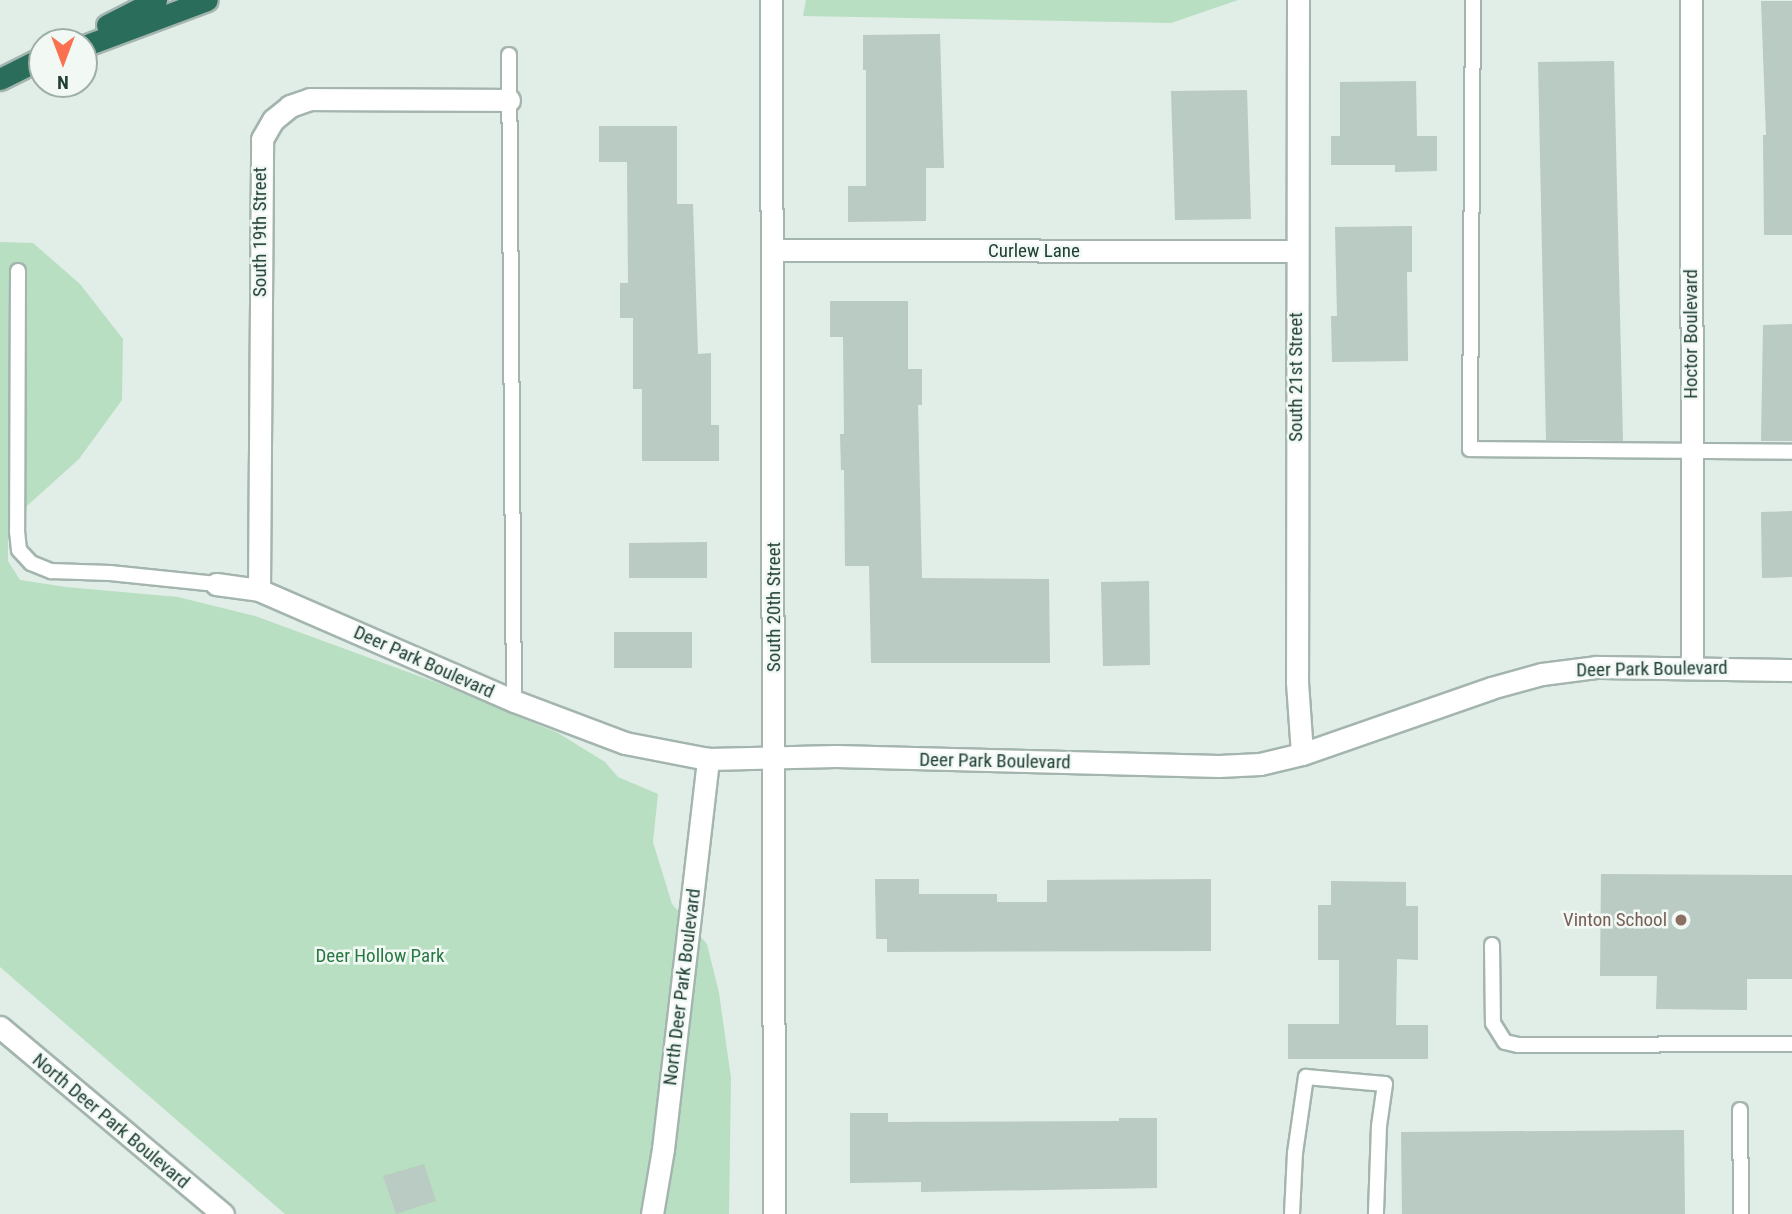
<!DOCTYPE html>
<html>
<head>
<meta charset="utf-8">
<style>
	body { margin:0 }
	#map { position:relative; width:1792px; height:1214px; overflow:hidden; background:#e1ede7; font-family:"Roboto Condensed",sans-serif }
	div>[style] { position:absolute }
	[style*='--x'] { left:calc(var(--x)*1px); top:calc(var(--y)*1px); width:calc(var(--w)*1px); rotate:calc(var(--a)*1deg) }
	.green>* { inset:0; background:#b8dfc1 }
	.building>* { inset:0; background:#b9cbc2 }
	.roads { filter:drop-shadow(2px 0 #a3b5ae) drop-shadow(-2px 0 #a3b5ae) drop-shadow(0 2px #a3b5ae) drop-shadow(0 -2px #a3b5ae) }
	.lane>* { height:14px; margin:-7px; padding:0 7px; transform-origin:7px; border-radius:7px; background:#fff }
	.street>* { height:21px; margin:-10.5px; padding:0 10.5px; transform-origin:10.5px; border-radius:10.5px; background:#fff }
	.secondary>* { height:21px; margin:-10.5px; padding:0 10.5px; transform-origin:10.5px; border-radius:10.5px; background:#fff }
	.highway>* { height:21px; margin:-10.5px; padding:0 10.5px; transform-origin:10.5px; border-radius:10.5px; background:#2a6d5b }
	.dots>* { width:19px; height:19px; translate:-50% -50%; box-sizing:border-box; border:4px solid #f2f9f5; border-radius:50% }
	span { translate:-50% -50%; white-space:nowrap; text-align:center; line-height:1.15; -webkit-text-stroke:5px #f2f9f5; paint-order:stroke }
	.street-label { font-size:19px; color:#203f35 }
	.education-label { font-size:19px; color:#785e54 }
	.right { translate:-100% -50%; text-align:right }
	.park-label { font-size:19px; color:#277842 }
	.north { position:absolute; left:28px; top:28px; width:70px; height:70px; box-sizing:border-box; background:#f2f9f5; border:2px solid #9eafa8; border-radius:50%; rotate:180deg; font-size:19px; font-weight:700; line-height:28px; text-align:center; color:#203f35 }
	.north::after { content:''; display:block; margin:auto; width:24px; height:32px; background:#fb7150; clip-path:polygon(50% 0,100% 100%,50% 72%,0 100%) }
</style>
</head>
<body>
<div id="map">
	<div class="green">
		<div style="clip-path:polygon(806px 0,1238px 0,1171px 23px,803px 16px)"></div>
		<div style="clip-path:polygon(0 242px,33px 243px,80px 284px,123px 339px,122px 400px,79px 459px,8px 523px,8px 561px,20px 580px,66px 587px,178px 597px,255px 616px,438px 683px,558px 733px,605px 762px,618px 777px,658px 794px,653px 842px,672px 904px,707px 944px,719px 993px,731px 1078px,729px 1214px,285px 1214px,0 967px)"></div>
	</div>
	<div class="building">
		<div style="clip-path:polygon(1761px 1px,1792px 1px,1792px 235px,1764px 235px,1763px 135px,1766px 135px)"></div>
		<div style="clip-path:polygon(940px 34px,944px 168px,926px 168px,926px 221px,848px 222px,848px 186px,866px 186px,866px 70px,863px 70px,863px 35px)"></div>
		<div style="clip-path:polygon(1614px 61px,1623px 441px,1546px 440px,1538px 62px)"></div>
		<div style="clip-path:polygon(1416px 81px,1417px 136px,1437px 136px,1437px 171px,1395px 172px,1395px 165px,1331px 165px,1331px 136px,1340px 136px,1340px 82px)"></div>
		<div style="clip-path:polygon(1247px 90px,1251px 219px,1175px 220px,1171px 91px)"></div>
		<div style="clip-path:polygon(599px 126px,677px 126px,677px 204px,693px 204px,698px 354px,711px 353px,711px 425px,719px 425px,719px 461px,642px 461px,642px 389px,633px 389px,633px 318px,620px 318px,620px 283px,628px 283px,627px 162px,599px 162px)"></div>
		<div style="clip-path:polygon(1412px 226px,1412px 272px,1407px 272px,1408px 361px,1332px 362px,1331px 316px,1337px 316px,1335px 227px)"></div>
		<div style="clip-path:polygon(830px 301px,908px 301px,908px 369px,922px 369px,922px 405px,918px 405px,922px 578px,1049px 579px,1050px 663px,871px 663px,869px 566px,845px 566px,844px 470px,841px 470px,840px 434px,844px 434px,843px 337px,830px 337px)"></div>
		<div style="clip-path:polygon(1792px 324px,1792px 441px,1761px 441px,1763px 325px)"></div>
		<div style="clip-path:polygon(1792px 511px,1792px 577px,1762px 578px,1761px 512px)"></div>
		<div style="clip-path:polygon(707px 542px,707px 578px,629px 578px,629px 543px)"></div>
		<div style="clip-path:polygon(1149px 581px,1150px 665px,1103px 666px,1101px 582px)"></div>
		<div style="clip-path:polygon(614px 632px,692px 632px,692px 668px,614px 668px)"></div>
		<div style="clip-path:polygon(1601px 874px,1792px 875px,1792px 979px,1747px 979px,1747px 1010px,1656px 1009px,1657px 976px,1600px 976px)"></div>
		<div style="clip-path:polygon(875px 879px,919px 879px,919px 894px,997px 894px,997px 902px,1047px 902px,1047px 880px,1211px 879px,1211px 951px,887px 952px,887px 939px,876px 939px)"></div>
		<div style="clip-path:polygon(1331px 881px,1406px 882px,1406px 906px,1418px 906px,1418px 960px,1397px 959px,1396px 1025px,1428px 1025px,1428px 1059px,1288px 1059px,1288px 1024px,1339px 1024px,1339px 960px,1318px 960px,1318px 905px,1331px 905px)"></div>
		<div style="clip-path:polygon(850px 1113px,888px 1113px,888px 1122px,1119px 1121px,1119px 1118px,1157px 1118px,1157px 1188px,921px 1192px,921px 1182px,850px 1183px)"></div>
		<div style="clip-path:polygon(1684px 1130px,1685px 1214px,1402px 1214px,1401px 1132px)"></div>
		<div style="clip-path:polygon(424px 1164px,436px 1201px,396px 1214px,383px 1176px)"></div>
	</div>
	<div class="roads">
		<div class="lane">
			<div style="--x:1473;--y:0;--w:449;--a:90.4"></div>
			<div style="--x:1470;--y:449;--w:322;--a:0.5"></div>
			<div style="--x:509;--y:55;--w:646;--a:89.56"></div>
			<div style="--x:18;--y:271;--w:260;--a:90.2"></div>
			<div style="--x:17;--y:531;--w:19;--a:84"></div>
			<div style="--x:19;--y:550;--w:18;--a:47"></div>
			<div style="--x:31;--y:563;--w:22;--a:22"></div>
			<div style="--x:51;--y:571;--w:59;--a:1.9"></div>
			<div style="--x:110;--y:573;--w:107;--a:5.9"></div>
			<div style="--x:1492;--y:945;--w:78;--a:89.3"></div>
			<div style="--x:1493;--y:1023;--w:22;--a:58"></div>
			<div style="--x:1505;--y:1042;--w:13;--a:13"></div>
			<div style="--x:1518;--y:1045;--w:274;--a:-0.2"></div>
			<div style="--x:1740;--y:1110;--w:104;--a:89.4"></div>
			<div style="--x:1292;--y:1214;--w:61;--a:-87.2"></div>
			<div style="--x:1295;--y:1153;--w:77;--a:-81.8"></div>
			<div style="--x:1306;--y:1077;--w:79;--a:5.1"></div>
			<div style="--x:1385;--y:1084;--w:42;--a:98.1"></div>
			<div style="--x:1379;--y:1126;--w:88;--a:92"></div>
		</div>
		<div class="street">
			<div style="--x:1298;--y:0;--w:682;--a:90.08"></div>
			<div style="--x:1297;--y:682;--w:72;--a:86"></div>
			<div style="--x:1691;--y:0;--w:667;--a:89.91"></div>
			<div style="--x:773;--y:250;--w:523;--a:0.11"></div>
			<div style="--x:216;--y:584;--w:43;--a:7.9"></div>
			<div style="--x:259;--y:590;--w:278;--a:23.5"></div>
			<div style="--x:514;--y:701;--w:119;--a:20.7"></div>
			<div style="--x:625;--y:743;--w:85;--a:10.9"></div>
			<div style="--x:708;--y:759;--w:128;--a:-1.3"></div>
			<div style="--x:836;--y:756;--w:383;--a:1.5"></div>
			<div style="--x:1219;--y:766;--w:41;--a:-2.8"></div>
			<div style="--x:1260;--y:764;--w:43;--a:-13.4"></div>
			<div style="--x:1302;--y:754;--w:200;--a:-19.2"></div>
			<div style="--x:1491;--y:688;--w:53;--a:-15.4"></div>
			<div style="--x:1542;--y:674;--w:54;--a:-7.4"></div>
			<div style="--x:1596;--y:667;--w:196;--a:0.9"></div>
			<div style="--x:259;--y:590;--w:451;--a:-89.6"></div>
			<div style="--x:262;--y:139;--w:22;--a:-60"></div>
			<div style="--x:273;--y:120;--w:22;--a:-39"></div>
			<div style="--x:290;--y:106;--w:21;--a:-19"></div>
			<div style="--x:310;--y:99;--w:199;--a:0.3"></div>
			<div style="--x:0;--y:1027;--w:291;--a:40"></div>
			<div style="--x:652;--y:1214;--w:66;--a:-80.4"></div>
			<div style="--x:663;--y:1149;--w:393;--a:-83.4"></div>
		</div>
		<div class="secondary">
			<div style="--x:771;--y:0;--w:1214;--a:89.86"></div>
		</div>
		<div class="highway">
			<div style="--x:107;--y:25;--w:55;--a:-27"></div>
			<div style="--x:84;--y:46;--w:131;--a:-20.5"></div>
			<div style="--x:0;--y:79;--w:47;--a:-26.6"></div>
		</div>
	</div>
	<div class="dots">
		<div style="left:1681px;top:920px;background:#8d6e63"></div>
	</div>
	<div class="street-label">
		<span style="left:260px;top:232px;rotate:-90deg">South 19th Street</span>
		<span style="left:1034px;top:251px">Curlew Lane</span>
		<span style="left:1691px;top:334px;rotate:-90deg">Hoctor Boulevard</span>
		<span style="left:1296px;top:377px;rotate:-90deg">South 21st Street</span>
		<span style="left:774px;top:607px;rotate:-90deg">South 20th Street</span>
		<span style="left:424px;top:662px;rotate:24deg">Deer Park Boulevard</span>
		<span style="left:1652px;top:669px;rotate:-1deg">Deer Park Boulevard</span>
		<span style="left:995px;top:761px;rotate:1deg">Deer Park Boulevard</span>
		<span style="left:682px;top:987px;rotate:-83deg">North Deer Park Boulevard</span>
		<span style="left:111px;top:1121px;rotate:40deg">North Deer Park Boulevard</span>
	</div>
	<div class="education-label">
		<span class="right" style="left:1667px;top:920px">Vinton School</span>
	</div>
	<div class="park-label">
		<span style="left:380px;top:956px">Deer Hollow Park</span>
	</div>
	<div class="north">N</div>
</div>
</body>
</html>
